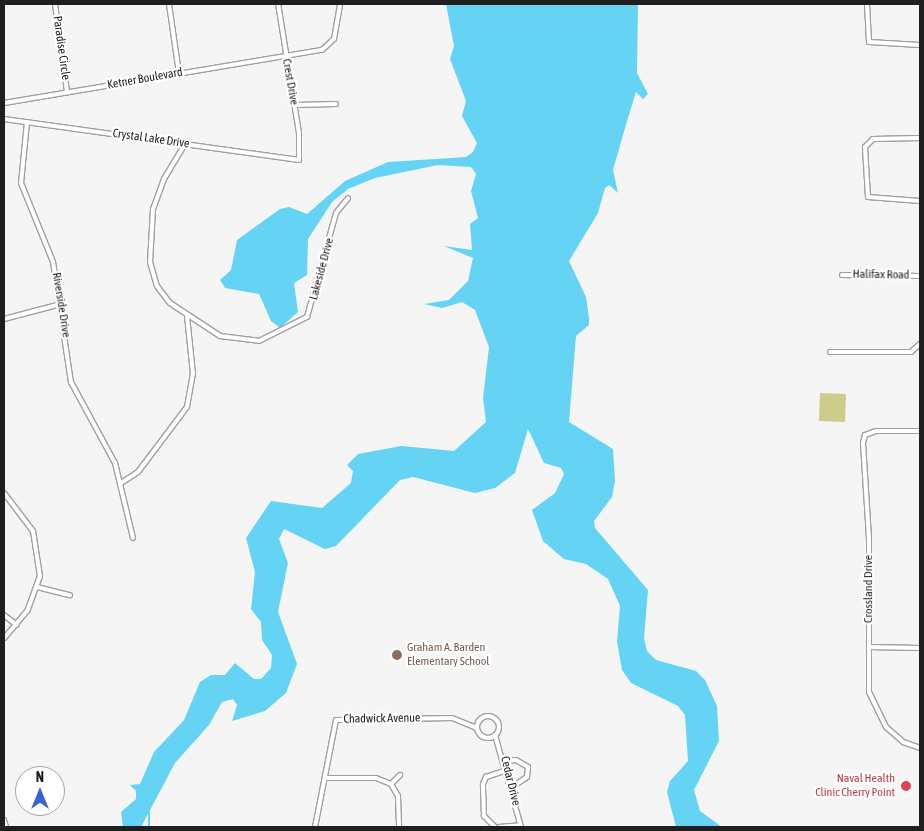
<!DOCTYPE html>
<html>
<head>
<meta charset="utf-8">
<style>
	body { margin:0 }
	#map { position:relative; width:924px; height:831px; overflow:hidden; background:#f5f5f6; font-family:"Asap Condensed",sans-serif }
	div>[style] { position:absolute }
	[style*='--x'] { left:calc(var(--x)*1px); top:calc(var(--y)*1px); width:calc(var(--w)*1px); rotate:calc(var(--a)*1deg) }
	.green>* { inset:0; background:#cacd8c }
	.water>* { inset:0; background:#65d3f4 }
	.stream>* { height:2px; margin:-1px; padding:0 1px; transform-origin:1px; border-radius:1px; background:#65d3f4 }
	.roads { filter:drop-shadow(1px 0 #a0a0a1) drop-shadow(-1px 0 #a0a0a1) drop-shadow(0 1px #a0a0a1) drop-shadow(0 -1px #a0a0a1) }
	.minor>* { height:4px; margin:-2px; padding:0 2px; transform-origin:2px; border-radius:2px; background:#fff }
	.minor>.ring { margin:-2px; padding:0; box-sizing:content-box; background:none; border:4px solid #fff; border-radius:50% }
	.dots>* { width:14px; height:14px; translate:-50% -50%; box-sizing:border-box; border:2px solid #fff; border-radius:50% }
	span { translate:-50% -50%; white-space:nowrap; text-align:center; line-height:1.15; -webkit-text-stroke:4.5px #fff; paint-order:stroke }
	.street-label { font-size:12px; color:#1f1f20 }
	.education-label { font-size:12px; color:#785e54 }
	.left { translate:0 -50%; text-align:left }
	.health-label { font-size:12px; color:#be3a42 }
	.right { translate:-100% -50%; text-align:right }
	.frame { position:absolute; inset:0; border:5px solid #1f1f20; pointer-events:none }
	.north { position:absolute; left:15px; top:766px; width:50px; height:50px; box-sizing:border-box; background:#fff; border:1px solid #a5a5a6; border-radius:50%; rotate:0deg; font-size:14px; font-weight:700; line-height:20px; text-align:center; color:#1f1f20 }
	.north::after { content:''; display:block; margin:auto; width:18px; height:22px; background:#3962d2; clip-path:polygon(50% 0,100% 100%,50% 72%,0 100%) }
</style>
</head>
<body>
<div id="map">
	<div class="green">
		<div style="clip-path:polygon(820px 393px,846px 394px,845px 422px,819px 421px)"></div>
	</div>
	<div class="water">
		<div style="clip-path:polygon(446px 4px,638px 4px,637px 73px,648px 94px,643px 99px,636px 92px,625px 128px,613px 170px,618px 193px,609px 185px,605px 188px,598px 213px,569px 261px,586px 297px,589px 318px,589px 325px,576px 336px,569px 422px,613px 449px,615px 481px,612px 497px,594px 521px,595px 528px,648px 590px,644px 638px,647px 651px,656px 660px,696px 671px,705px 680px,717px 706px,719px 741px,694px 790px,700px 811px,722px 827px,676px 827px,667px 792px,670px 781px,688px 761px,685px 715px,678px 706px,631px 683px,622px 670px,617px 642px,620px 606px,608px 579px,586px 564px,564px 559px,543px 541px,532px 510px,555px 493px,564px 474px,561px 468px,544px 463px,528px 429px,515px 473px,495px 488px,475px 493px,413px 477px,400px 480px,336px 546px,325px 549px,284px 529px,279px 539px,288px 563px,278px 612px,297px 664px,286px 693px,265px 711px,232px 721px,237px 705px,233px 699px,222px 702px,209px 725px,175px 763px,141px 827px,123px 827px,121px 812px,136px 799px,136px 791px,130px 785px,140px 784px,154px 752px,184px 720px,200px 682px,211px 675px,225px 675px,235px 663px,254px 679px,261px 679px,271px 668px,272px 655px,262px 640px,261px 622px,251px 609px,255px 572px,246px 538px,271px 501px,322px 508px,351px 483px,353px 471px,347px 465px,358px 454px,401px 446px,454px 451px,486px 422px,483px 398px,489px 347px,475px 310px,462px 302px,442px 308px,424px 304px,449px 300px,468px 281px,473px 258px,444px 246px,472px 250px,470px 224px,478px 218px,471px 191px,476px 174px,471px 167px,438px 165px,375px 178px,348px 189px,332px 202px,308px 239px,307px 275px,294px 283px,298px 312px,280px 328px,271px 321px,259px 294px,225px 288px,220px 280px,231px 270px,237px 240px,280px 209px,289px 207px,307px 214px,345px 181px,388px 162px,466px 157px,473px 152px,477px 143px,462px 116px,466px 101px,450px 59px,454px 46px)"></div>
	</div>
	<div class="stream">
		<div style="--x:149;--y:827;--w:20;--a:-90"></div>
	</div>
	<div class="roads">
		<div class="minor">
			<div style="--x:55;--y:4;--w:89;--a:82.2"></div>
			<div style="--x:169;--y:4;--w:70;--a:81.8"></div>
			<div style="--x:867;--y:4;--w:38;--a:87"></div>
			<div style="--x:869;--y:42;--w:51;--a:3.4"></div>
			<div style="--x:4;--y:103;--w:322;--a:-9.5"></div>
			<div style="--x:322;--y:50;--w:16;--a:-43"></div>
			<div style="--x:334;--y:39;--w:36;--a:-80"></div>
			<div style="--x:295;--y:105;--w:41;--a:-1.4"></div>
			<div style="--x:4;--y:119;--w:298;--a:7.9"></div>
			<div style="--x:299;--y:160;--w:27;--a:-90"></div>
			<div style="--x:299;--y:133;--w:131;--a:-99.2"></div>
			<div style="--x:27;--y:122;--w:61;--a:95.6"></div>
			<div style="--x:21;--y:183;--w:85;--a:67.9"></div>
			<div style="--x:53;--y:262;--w:121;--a:81.5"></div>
			<div style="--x:71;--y:382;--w:92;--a:61.5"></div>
			<div style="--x:115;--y:463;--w:77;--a:76.5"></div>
			<div style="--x:920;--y:138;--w:47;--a:178.8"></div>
			<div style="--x:873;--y:139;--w:11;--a:135"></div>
			<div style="--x:865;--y:147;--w:50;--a:86.6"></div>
			<div style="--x:868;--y:197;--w:52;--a:4.4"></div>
			<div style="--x:185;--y:144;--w:41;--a:121"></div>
			<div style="--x:164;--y:179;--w:32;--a:110"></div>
			<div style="--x:153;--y:209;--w:53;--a:93.2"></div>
			<div style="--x:150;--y:262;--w:25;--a:74"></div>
			<div style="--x:157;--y:286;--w:21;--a:53"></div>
			<div style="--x:170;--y:303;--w:60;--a:33.4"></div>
			<div style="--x:220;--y:336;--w:39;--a:7"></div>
			<div style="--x:259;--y:341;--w:54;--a:-26.6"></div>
			<div style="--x:307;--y:317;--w:108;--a:-74.4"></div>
			<div style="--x:336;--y:213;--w:19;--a:-51"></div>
			<div style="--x:842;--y:275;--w:78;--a:0.7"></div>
			<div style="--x:4;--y:319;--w:59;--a:-14.7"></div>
			<div style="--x:830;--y:352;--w:81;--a:0"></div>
			<div style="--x:911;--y:352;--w:12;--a:-42"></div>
			<div style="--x:920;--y:431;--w:44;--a:180"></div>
			<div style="--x:876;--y:431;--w:12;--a:160"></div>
			<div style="--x:865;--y:435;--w:8;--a:104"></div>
			<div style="--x:863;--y:443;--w:95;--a:86.4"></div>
			<div style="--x:869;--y:538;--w:154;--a:90"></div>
			<div style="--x:869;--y:692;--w:39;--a:64"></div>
			<div style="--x:886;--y:727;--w:23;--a:41"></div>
			<div style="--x:903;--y:742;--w:18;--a:19"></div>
			<div style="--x:121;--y:483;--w:20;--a:-33"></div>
			<div style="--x:138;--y:472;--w:81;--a:-53"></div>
			<div style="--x:187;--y:407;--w:34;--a:-80"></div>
			<div style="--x:193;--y:374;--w:58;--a:-95.9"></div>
			<div style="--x:4;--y:493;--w:48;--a:52.7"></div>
			<div style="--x:33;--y:531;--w:46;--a:81.2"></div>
			<div style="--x:40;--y:576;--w:37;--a:110"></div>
			<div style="--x:27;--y:611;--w:35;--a:130"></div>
			<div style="--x:37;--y:587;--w:34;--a:14"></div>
			<div style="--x:4;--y:615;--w:16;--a:38"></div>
			<div style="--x:869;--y:647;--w:51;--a:1.1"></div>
			<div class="ring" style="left:477px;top:716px;width:18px;height:18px"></div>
			<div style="--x:495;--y:735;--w:96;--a:74.2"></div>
			<div style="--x:505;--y:761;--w:11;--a:-5"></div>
			<div style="--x:516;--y:760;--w:14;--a:30"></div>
			<div style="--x:528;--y:767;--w:10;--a:96"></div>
			<div style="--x:527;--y:777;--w:18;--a:146"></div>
			<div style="--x:326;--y:778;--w:50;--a:0"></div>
			<div style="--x:376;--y:778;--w:16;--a:22"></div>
			<div style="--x:391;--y:784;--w:14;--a:60"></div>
			<div style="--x:398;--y:796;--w:31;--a:88"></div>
			<div style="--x:391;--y:784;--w:13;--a:-45"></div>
			<div style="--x:4;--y:820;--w:7;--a:74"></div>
			<div style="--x:315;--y:827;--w:109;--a:-78.9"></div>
			<div style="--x:336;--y:720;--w:116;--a:-1"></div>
			<div style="--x:452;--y:718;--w:27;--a:22"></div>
			<div style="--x:495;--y:827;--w:16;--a:-135"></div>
			<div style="--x:484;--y:816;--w:32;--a:-92"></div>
			<div style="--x:483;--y:784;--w:8;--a:-67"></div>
			<div style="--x:486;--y:777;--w:22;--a:-18"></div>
			<div style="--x:499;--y:827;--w:21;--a:-5"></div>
		</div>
	</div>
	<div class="dots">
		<div style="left:397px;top:655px;background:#8d6e63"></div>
		<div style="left:906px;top:786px;background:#e0444e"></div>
	</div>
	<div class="street-label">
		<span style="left:61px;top:48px;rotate:82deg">Paradise Circle</span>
		<span style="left:145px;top:79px;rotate:-10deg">Ketner Boulevard</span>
		<span style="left:290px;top:82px;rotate:80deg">Crest Drive</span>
		<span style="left:151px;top:139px;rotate:8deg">Crystal Lake Drive</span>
		<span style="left:322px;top:269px;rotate:-75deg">Lakeside Drive</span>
		<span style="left:881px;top:275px;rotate:1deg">Halifax Road</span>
		<span style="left:61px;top:305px;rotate:81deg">Riverside Drive</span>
		<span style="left:869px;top:589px;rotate:-90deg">Crossland Drive</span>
		<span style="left:382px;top:719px;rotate:-1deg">Chadwick Avenue</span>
		<span style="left:510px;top:781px;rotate:76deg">Cedar Drive</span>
	</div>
	<div class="education-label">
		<span class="left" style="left:407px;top:655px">Graham A. Barden<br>Elementary School</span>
	</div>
	<div class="health-label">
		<span class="right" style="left:895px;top:786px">Naval Health<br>Clinic Cherry Point</span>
	</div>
	<div class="frame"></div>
	<div class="north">N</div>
</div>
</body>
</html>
